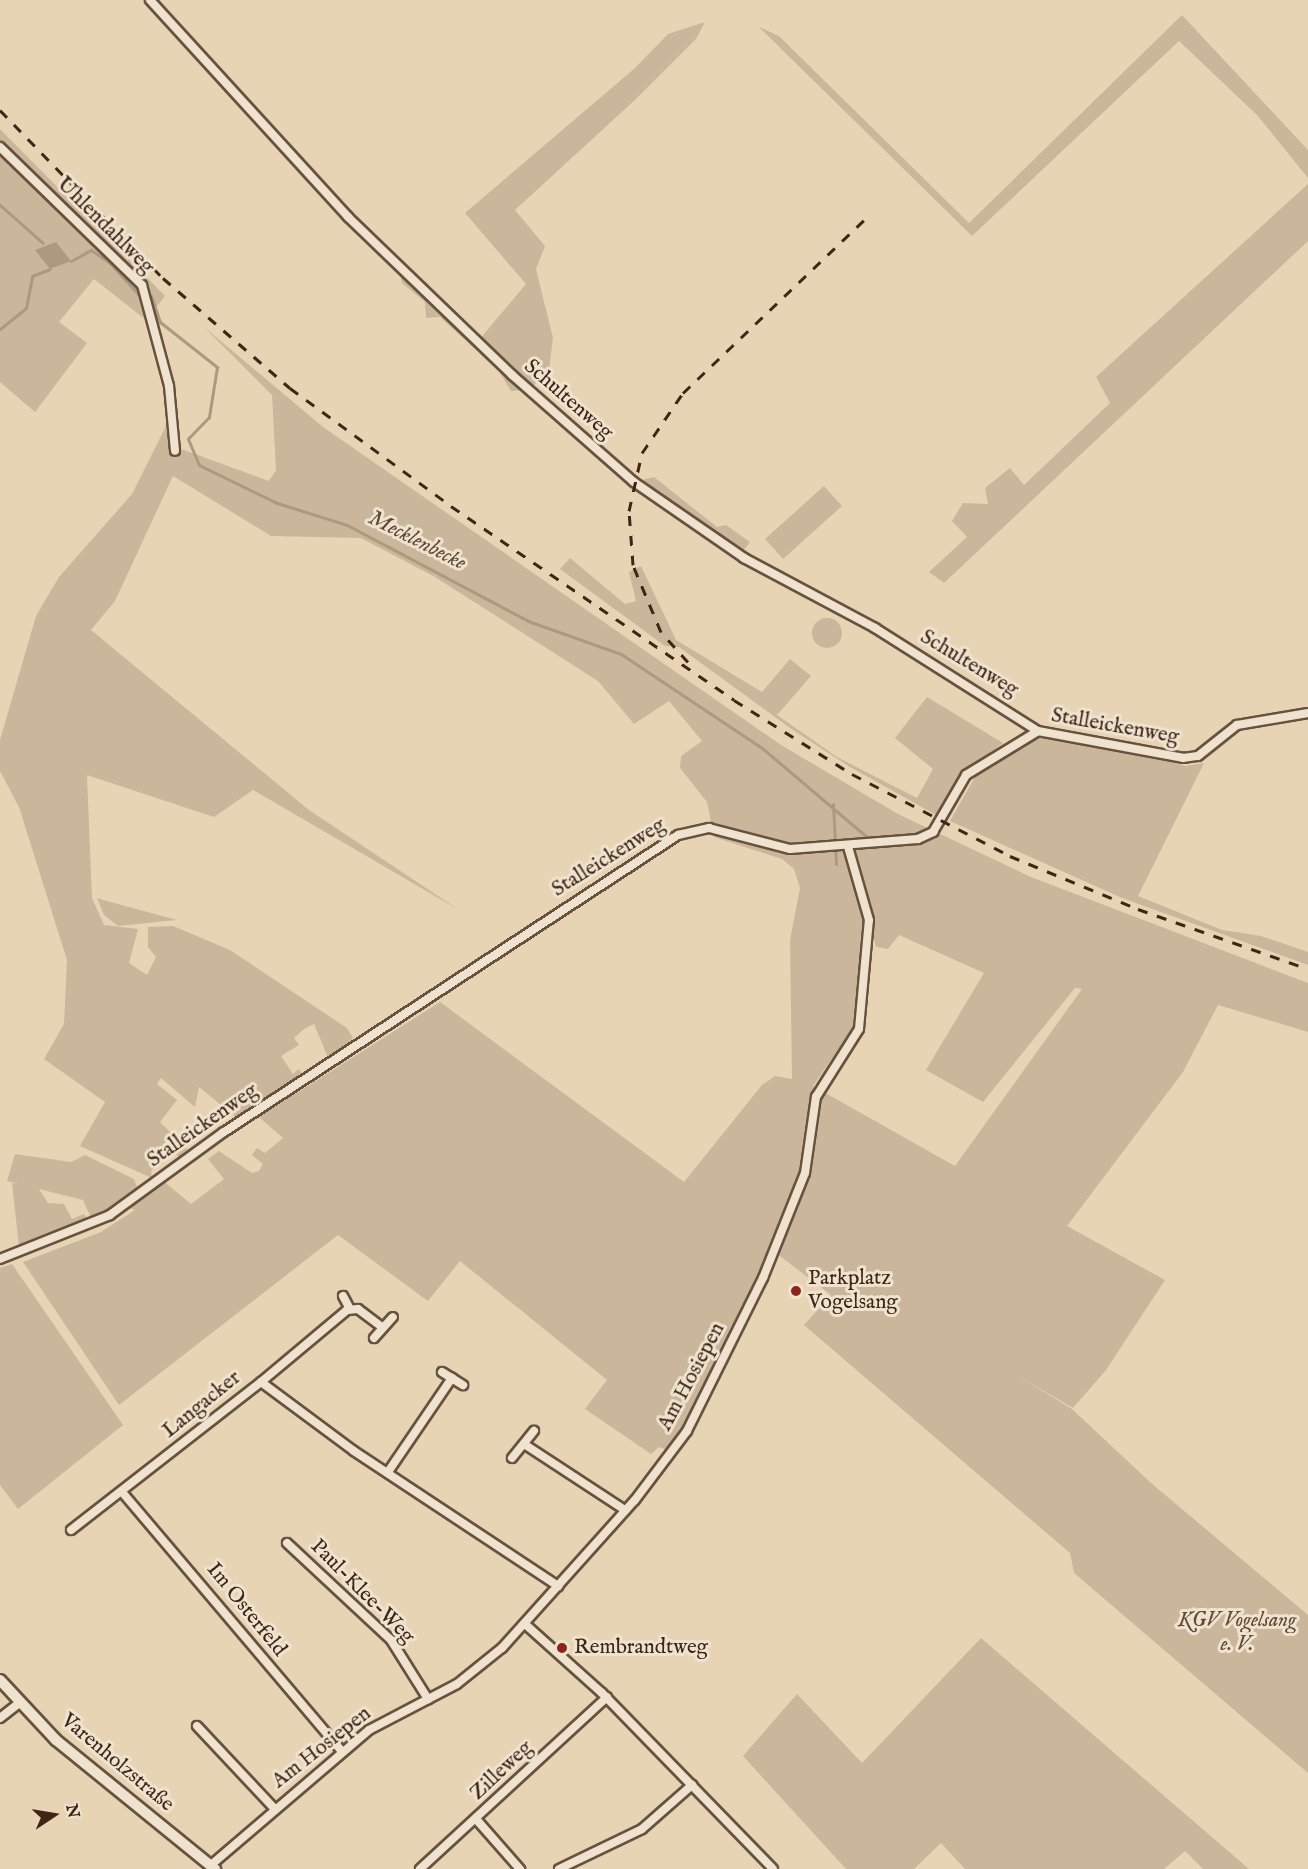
<!DOCTYPE html>
<html>
<head>
<meta charset="utf-8">
<style>
	body { margin:0 }
	#map { position:relative; width:1308px; height:1869px; overflow:hidden; background:#e7d4b5; font-family:"IM FELL English",serif }
	div>[style] { position:absolute }
	[style*='--x'] { left:calc(var(--x)*1px); top:calc(var(--y)*1px); width:calc(var(--w)*1px); rotate:calc(var(--a)*1deg) }
	.green>* { inset:0; background:#cab69a }
	.round { border-radius:50% }
	.water>* { inset:0; background:#ad997f }
	.stream>* { height:3px; margin:-1.5px; padding:0 1.5px; transform-origin:1.5px; border-radius:1.5px; background:#ad997f }
	.roads { filter:drop-shadow(2px 0 #68523e) drop-shadow(-2px 0 #68523e) drop-shadow(0 2px #68523e) drop-shadow(0 -2px #68523e) }
	.minor>* { height:8px; margin:-4px; padding:0 4px; transform-origin:4px; border-radius:4px; background:#efe3cf }
	.tertiary>* { height:10px; margin:-5px; padding:0 5px; transform-origin:5px; border-radius:5px; background:#efe3cf }
	.rail>* { height:3px; margin-top:-1.5px; transform-origin:0; background:repeating-linear-gradient(90deg,#3d2616 0 10px,transparent 0 20px) }
	.dots>* { width:16px; height:16px; translate:-50% -50%; box-sizing:border-box; border:3px solid #efe3cf; border-radius:50% }
	span { translate:-50% -50%; white-space:nowrap; text-align:center; line-height:1.15; -webkit-text-stroke:6px #efe3cf; paint-order:stroke }
	.street-label { font-size:21px; color:#3d2616 }
	.poi-label { font-size:21px; color:#3d2616 }
	.left { translate:0 -50%; text-align:left }
	.park-label { font-size:21px; color:#604a37; font-style:italic }
	.water-label { font-size:22px; color:#5f4836; font-style:italic }
	.north { position:absolute; left:24px; top:1785px; width:60px; height:60px; -webkit-text-stroke:4px #efe3cf; paint-order:stroke; rotate:78deg; font-size:16px; font-weight:700; line-height:24px; text-align:center; color:#3d2616 }
	.north::after { content:''; display:block; margin:auto; width:21px; height:27px; background:#3d2616; clip-path:polygon(50% 0,100% 100%,50% 72%,0 100%) }
</style>
</head>
<body>
<div id="map">
	<div class="green">
		<div style="clip-path:polygon(1182px 15px,1308px 150px,1308px 178px,1257px 115px,1179px 41px,972px 236px,759px 27px,779px 36px,969px 223px)"></div>
		<div style="clip-path:polygon(705px 22px,696px 39px,636px 99px,515px 210px,545px 246px,536px 269px,553px 338px,549px 370px,529px 390px,511px 391px,499px 371px,440px 317px,426px 318px,425px 302px,402px 283px,399px 267px,478px 341px,526px 284px,465px 213px,634px 69px,668px 34px)"></div>
		<div style="clip-path:polygon(0 129px,165px 296px,146px 320px,94px 279px,59px 322px,87px 343px,35px 412px,0 382px)"></div>
		<div style="clip-path:polygon(1308px 184px,1308px 241px,944px 583px,929px 572px,967px 537px,952px 521px,963px 503px,988px 504px,985px 488px,1010px 468px,1024px 485px,1110px 403px,1096px 377px)"></div>
		<div style="clip-path:polygon(evenodd,204px 327px,323px 427px,781px 745px,898px 814px,1031px 877px,1308px 983px,1308px 1032px,1218px 1005px,1183px 1072px,1067px 1226px,1165px 1280px,1106px 1370px,1073px 1408px,1018px 1376px,1072px 1409px,1151px 1483px,1308px 1615px,1308px 1773px,1074px 1573px,1070px 1553px,804px 1325px,831px 1295px,776px 1253px,786px 1215px,707px 1384px,668px 1450px,659px 1447px,651px 1454px,585px 1409px,607px 1380px,460px 1261px,428px 1301px,338px 1235px,119px 1405px,23px 1262px,101px 1232px,135px 1210px,127px 1207px,162px 1180px,191px 1204px,224px 1179px,208px 1159px,219px 1151px,252px 1173px,259px 1171px,263px 1164px,252px 1155px,257px 1148px,265px 1153px,283px 1138px,259px 1117px,440px 1002px,684px 1182px,762px 1085px,775px 1076px,792px 1079px,790px 940px,800px 888px,794px 869px,782px 859px,714px 837px,707px 802px,680px 768px,681px 756px,702px 741px,669px 701px,634px 724px,598px 681px,435px 577px,361px 538px,271px 536px,173px 476px,115px 601px,91px 630px,309px 810px,459px 910px,253px 790px,214px 817px,87px 775px,92px 898px,104px 925px,138px 929px,129px 963px,147px 975px,156px 957px,148px 947px,148px 927px,173px 926px,230px 950px,347px 1028px,353px 1038px,329px 1060px,314px 1024px,304px 1029px,294px 1038px,299px 1045px,281px 1056px,293px 1074px,299px 1069px,303px 1076px,237px 1118px,199px 1087px,195px 1107px,161px 1078px,157px 1084px,177px 1100px,160px 1122px,189px 1151px,180px 1159px,175px 1153px,151px 1171px,152px 1178px,80px 1146px,105px 1102px,44px 1059px,64px 1024px,67px 960px,19px 807px,0 771px,0 740px,36px 616px,59px 577px,132px 494px,171px 416px,173px 446px,269px 481px,276px 470px,272px 395px,204px 327px,850px 848px,876px 947px,888px 949px,899px 935px,984px 973px,926px 1070px,983px 1102px,1075px 988px,1082px 989px,955px 1166px,813px 1086px,853px 1028px,865px 925px,847px 849px,816px 851px,850px 848px)"></div>
		<div style="clip-path:polygon(654px 477px,717px 527px,726px 525px,750px 542px,743px 551px,634px 482px)"></div>
		<div style="clip-path:polygon(824px 486px,842px 506px,783px 559px,765px 539px)"></div>
		<div style="clip-path:polygon(570px 558px,625px 604px,636px 601px,629px 572px,641px 566px,676px 640px,762px 692px,790px 659px,811px 676px,777px 715px,837px 757px,917px 798px,933px 769px,895px 738px,927px 697px,1003px 743px,968px 769px,936px 815px,850px 767px,790px 728px,679px 647px,665px 646px,560px 569px)"></div>
		<div class="round" style="left:812px;top:618px;width:30px;height:30px"></div>
		<div style="clip-path:polygon(1037px 736px,1096px 742px,1186px 766px,1204px 763px,1138px 896px,1222px 930px,1261px 936px,1308px 952px,1308px 965px,1122px 898px,950px 821px,980px 768px)"></div>
		<div style="clip-path:polygon(97px 898px,103px 900px,177px 920px,118px 926px,104px 915px)"></div>
		<div style="clip-path:polygon(15px 1154px,71px 1162px,85px 1155px,134px 1179px,138px 1190px,92px 1220px,83px 1200px,39px 1189px,48px 1203px,64px 1204px,72px 1219px,84px 1214px,88px 1221px,19px 1247px,12px 1183px,20px 1184px,7px 1181px)"></div>
		<div style="clip-path:polygon(12px 1264px,123px 1425px,18px 1509px,0 1485px,0 1268px)"></div>
		<div style="clip-path:polygon(981px 1638px,1061px 1707px,1249px 1869px,1203px 1869px,1185px 1851px,1164px 1869px,965px 1869px,941px 1843px,914px 1869px,846px 1869px,743px 1756px,797px 1694px,862px 1763px)"></div>
	</div>
	<div class="water">
		<div style="clip-path:polygon(56px 242px,71px 261px,50px 269px,35px 250px)"></div>
	</div>
	<div class="stream">
		<div style="--x:0;--y:205;--w:57;--a:41.5"></div>
		<div style="--x:71;--y:261;--w:23;--a:-29"></div>
		<div style="--x:91;--y:250;--w:22;--a:34"></div>
		<div style="--x:109;--y:262;--w:43;--a:47.8"></div>
		<div style="--x:138;--y:294;--w:13;--a:9"></div>
		<div style="--x:151;--y:296;--w:28;--a:71"></div>
		<div style="--x:160;--y:322;--w:73;--a:38.3"></div>
		<div style="--x:217;--y:367;--w:51;--a:99.1"></div>
		<div style="--x:209;--y:417;--w:30;--a:134"></div>
		<div style="--x:188;--y:439;--w:28;--a:67"></div>
		<div style="--x:199;--y:465;--w:87;--a:26"></div>
		<div style="--x:277;--y:503;--w:73;--a:17.4"></div>
		<div style="--x:347;--y:525;--w:205;--a:27.9"></div>
		<div style="--x:528;--y:621;--w:99;--a:19.5"></div>
		<div style="--x:621;--y:654;--w:169;--a:33.7"></div>
		<div style="--x:762;--y:748;--w:138;--a:40.3"></div>
		<div style="--x:0;--y:329;--w:33;--a:-39"></div>
		<div style="--x:26;--y:308;--w:33;--a:-79"></div>
		<div style="--x:32;--y:276;--w:19;--a:-21"></div>
		<div style="--x:833;--y:804;--w:60;--a:87.1"></div>
	</div>
	<div class="roads">
		<div class="minor">
			<div style="--x:150;--y:0;--w:294;--a:47.6"></div>
			<div style="--x:348;--y:217;--w:228;--a:43.9"></div>
			<div style="--x:512;--y:375;--w:162;--a:41.3"></div>
			<div style="--x:634;--y:482;--w:134;--a:34.6"></div>
			<div style="--x:744;--y:558;--w:149;--a:28.1"></div>
			<div style="--x:875;--y:628;--w:193;--a:32.3"></div>
			<div style="--x:0;--y:147;--w:198;--a:44.2"></div>
			<div style="--x:142;--y:285;--w:105;--a:75"></div>
			<div style="--x:169;--y:386;--w:65;--a:84.7"></div>
			<div style="--x:0;--y:1259;--w:118;--a:-21.8"></div>
			<div style="--x:110;--y:1215;--w:141;--a:-36.1"></div>
			<div style="--x:224;--y:1132;--w:543;--a:-33.19"></div>
			<div style="--x:678;--y:835;--w:32;--a:-13"></div>
			<div style="--x:709;--y:828;--w:84;--a:14.5"></div>
			<div style="--x:790;--y:849;--w:128;--a:-4.5"></div>
			<div style="--x:918;--y:839;--w:17;--a:-25"></div>
			<div style="--x:933;--y:832;--w:66;--a:-59.9"></div>
			<div style="--x:966;--y:775;--w:84;--a:-31.4"></div>
			<div style="--x:1038;--y:731;--w:147;--a:10.5"></div>
			<div style="--x:1183;--y:758;--w:15;--a:-8"></div>
			<div style="--x:1198;--y:756;--w:50;--a:-38.5"></div>
			<div style="--x:1237;--y:725;--w:72;--a:-9.6"></div>
			<div style="--x:343;--y:1296;--w:15;--a:62"></div>
			<div style="--x:374;--y:1338;--w:28;--a:-48"></div>
			<div style="--x:442;--y:1372;--w:25;--a:32"></div>
			<div style="--x:261;--y:1382;--w:112;--a:-39.9"></div>
			<div style="--x:347;--y:1310;--w:11;--a:-5"></div>
			<div style="--x:358;--y:1309;--w:31;--a:37"></div>
			<div style="--x:524;--y:1444;--w:121;--a:33.2"></div>
			<div style="--x:512;--y:1458;--w:35;--a:-51"></div>
			<div style="--x:388;--y:1472;--w:114;--a:-55.8"></div>
			<div style="--x:122;--y:1492;--w:340;--a:49.7"></div>
			<div style="--x:71;--y:1530;--w:241;--a:-37.9"></div>
			<div style="--x:261;--y:1382;--w:116;--a:36.6"></div>
			<div style="--x:354;--y:1451;--w:245;--a:33.5"></div>
			<div style="--x:287;--y:1543;--w:142;--a:43"></div>
			<div style="--x:391;--y:1640;--w:70;--a:57.9"></div>
			<div style="--x:525;--y:1624;--w:103;--a:41.9"></div>
			<div style="--x:602;--y:1693;--w:245;--a:45.8"></div>
			<div style="--x:0;--y:1718;--w:24;--a:-38"></div>
			<div style="--x:197;--y:1726;--w:112;--a:46.8"></div>
			<div style="--x:476;--y:1819;--w:67;--a:48.7"></div>
			<div style="--x:211;--y:1865;--w:208;--a:-40.5"></div>
			<div style="--x:369;--y:1730;--w:99;--a:-27.6"></div>
			<div style="--x:457;--y:1684;--w:58;--a:-38.7"></div>
			<div style="--x:502;--y:1648;--w:199;--a:-48.1"></div>
			<div style="--x:635;--y:1500;--w:86;--a:-53"></div>
			<div style="--x:687;--y:1431;--w:171;--a:-63.6"></div>
			<div style="--x:763;--y:1278;--w:113;--a:-68.2"></div>
			<div style="--x:805;--y:1173;--w:77;--a:-81.8"></div>
			<div style="--x:816;--y:1097;--w:80;--a:-57.7"></div>
			<div style="--x:859;--y:1029;--w:109;--a:-84.8"></div>
			<div style="--x:869;--y:920;--w:76;--a:-106"></div>
			<div style="--x:420;--y:1869;--w:254;--a:-42.6"></div>
			<div style="--x:559;--y:1869;--w:92;--a:-25.7"></div>
			<div style="--x:642;--y:1829;--w:67;--a:-41.3"></div>
		</div>
		<div class="tertiary">
			<div style="--x:0;--y:1680;--w:82;--a:47"></div>
			<div style="--x:56;--y:1740;--w:205;--a:39.1"></div>
		</div>
	</div>
	<div class="rail">
		<div style="--x:0;--y:110;--w:234;--a:45.9"></div>
		<div style="--x:163;--y:278;--w:168;--a:40.9"></div>
		<div style="--x:290;--y:388;--w:200;--a:36.2"></div>
		<div style="--x:451;--y:506;--w:343;--a:34.4"></div>
		<div style="--x:734;--y:700;--w:139;--a:32.1"></div>
		<div style="--x:852;--y:774;--w:178;--a:27.4"></div>
		<div style="--x:1010;--y:856;--w:139;--a:22.5"></div>
		<div style="--x:1138;--y:909;--w:180;--a:19.4"></div>
		<div style="--x:688;--y:662;--w:40;--a:-132"></div>
		<div style="--x:661;--y:632;--w:73;--a:-112.7"></div>
		<div style="--x:633;--y:565;--w:54;--a:-94.2"></div>
		<div style="--x:629;--y:511;--w:59;--a:-77.4"></div>
		<div style="--x:642;--y:453;--w:73;--a:-55.7"></div>
		<div style="--x:683;--y:393;--w:255;--a:-43.7"></div>
	</div>
	<div class="dots">
		<div style="left:796px;top:1291px;background:#8f2418"></div>
		<div style="left:562px;top:1648px;background:#8f2418"></div>
	</div>
	<div class="street-label">
		<span style="left:105px;top:226px;rotate:45deg">Uhlendahlweg</span>
		<span style="left:568px;top:400px;rotate:41deg">Schultenweg</span>
		<span style="left:969px;top:664px;rotate:31deg">Schultenweg</span>
		<span style="left:1115px;top:727px;rotate:10deg">Stalleickenweg</span>
		<span style="left:609px;top:858px;rotate:-32deg">Stalleickenweg</span>
		<span style="left:203px;top:1126px;rotate:-35deg">Stalleickenweg</span>
		<span style="left:692px;top:1377px;rotate:-62deg">Am Hosiepen</span>
		<span style="left:202px;top:1405px;rotate:-39deg">Langacker</span>
		<span style="left:362px;top:1592px;rotate:45deg">Paul-Klee-Weg</span>
		<span style="left:246px;top:1610px;rotate:51deg">Im Osterfeld</span>
		<span style="left:322px;top:1748px;rotate:-38deg">Am Hosiepen</span>
		<span style="left:117px;top:1763px;rotate:40deg">Varenholzstraße</span>
		<span style="left:502px;top:1771px;rotate:-43deg">Zilleweg</span>
	</div>
	<div class="poi-label">
		<span class="left" style="left:808px;top:1291px">Parkplatz<br>Vogelsang</span>
		<span class="left" style="left:574px;top:1648px">Rembrandtweg</span>
	</div>
	<div class="park-label">
		<span style="left:1237px;top:1633px">KGV Vogelsang<br>e. V.</span>
	</div>
	<div class="water-label">
		<span style="left:417px;top:541px;rotate:27deg">Mecklenbecke</span>
	</div>
	<div class="north">N</div>
</div>
</body>
</html>
